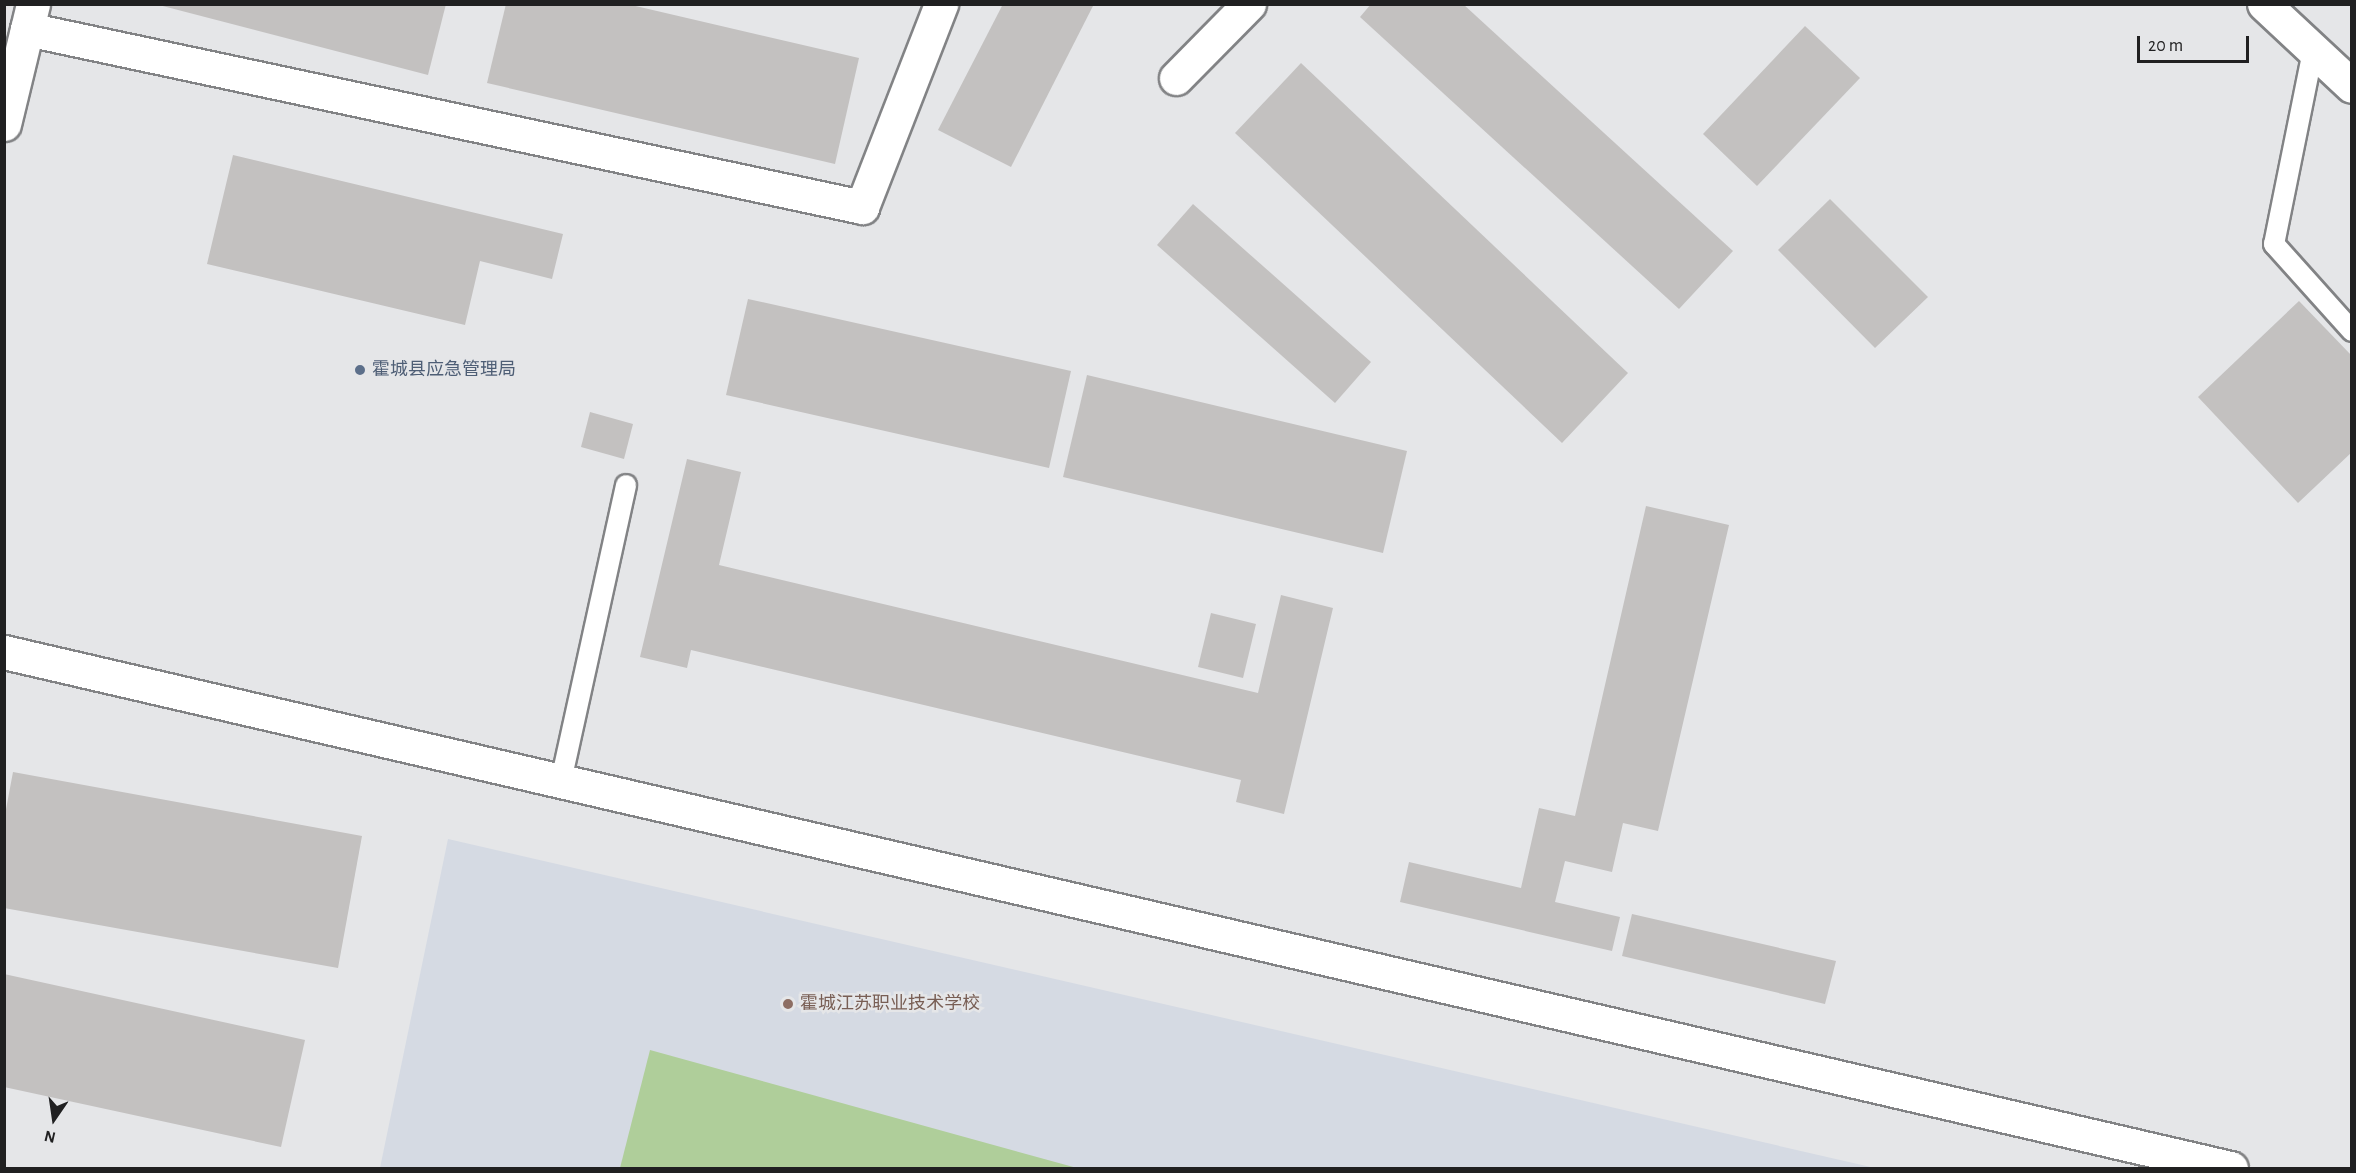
<!DOCTYPE html>
<html>
<head>
<meta charset="utf-8">
<style>
	body { margin:0 }
	#map { position:relative; width:2356px; height:1173px; overflow:hidden; background:#e5e6e8; font-family:"Alegreya Sans","Noto Sans SC",sans-serif }
	div>[style] { position:absolute }
	[style*='--x'] { left:calc(var(--x)*1px); top:calc(var(--y)*1px); width:calc(var(--w)*1px); rotate:calc(var(--a)*1deg) }
	.built>* { inset:0; background:#d5dae3 }
	.green>* { inset:0; background:#afce9a }
	.building>* { inset:0; background:#c3c1c0 }
	.roads { filter:drop-shadow(2px 0 #828385) drop-shadow(-2px 0 #828385) drop-shadow(0 2px #828385) drop-shadow(0 -2px #828385) }
	.service>* { height:20px; margin:-10px; padding:0 10px; transform-origin:10px; border-radius:10px; background:#fff }
	.minor>* { height:33px; margin:-16.5px; padding:0 16.5px; transform-origin:16.5px; border-radius:16.5px; background:#fff }
	.tertiary>* { height:33px; margin:-16.5px; padding:0 16.5px; transform-origin:16.5px; border-radius:16.5px; background:#fff }
	.trunk>* { height:33px; margin:-16.5px; padding:0 16.5px; transform-origin:16.5px; border-radius:16.5px; background:#fff }
	.dots>* { width:16px; height:16px; translate:-50% -50%; box-sizing:border-box; border:3px solid #e5e6e8; border-radius:50% }
	span { translate:-50% -50%; white-space:nowrap; text-align:center; line-height:1.15; -webkit-text-stroke:5px #e5e6e8; paint-order:stroke }
	.service-label { font-size:18px; color:#4e5e75 }
	.left { translate:0 -50%; text-align:left }
	.education-label { font-size:18px; color:#785e54 }
	.frame { position:absolute; inset:0; border:6px solid #202021; pointer-events:none }
	.north { position:absolute; left:24px; top:1089px; width:60px; height:60px; -webkit-text-stroke:4px #e5e6e8; paint-order:stroke; rotate:193deg; font-size:16px; font-weight:700; line-height:24px; text-align:center; color:#202021 }
	.north::after { content:''; display:block; margin:auto; width:21px; height:27px; background:#202021; clip-path:polygon(50% 0,100% 100%,50% 72%,0 100%) }
	.scale { position:absolute; left:2137px; top:36px; width:112px; height:27px; box-sizing:border-box; border:3px solid #202021; border-top:0; padding-left:8px; font-size:18px; line-height:21px; white-space:nowrap; color:#202021; -webkit-text-stroke:4px #e5e6e8; paint-order:stroke }
</style>
</head>
<body>
<div id="map">
	<div class="built">
		<div style="clip-path:polygon(448px 839px,1875px 1168px,380px 1168px)"></div>
	</div>
	<div class="green">
		<div style="clip-path:polygon(650px 1050px,1077px 1168px,620px 1168px)"></div>
	</div>
	<div class="building">
		<div style="clip-path:polygon(155px 4px,446px 4px,428px 75px)"></div>
		<div style="clip-path:polygon(506px 4px,627px 4px,859px 58px,835px 164px,487px 83px)"></div>
		<div style="clip-path:polygon(1003px 4px,1094px 4px,1011px 167px,938px 130px)"></div>
		<div style="clip-path:polygon(1371px 4px,1463px 4px,1733px 251px,1679px 309px,1360px 17px)"></div>
		<div style="clip-path:polygon(1805px 26px,1860px 78px,1757px 186px,1703px 134px)"></div>
		<div style="clip-path:polygon(1301px 63px,1628px 373px,1562px 443px,1235px 133px)"></div>
		<div style="clip-path:polygon(233px 155px,563px 234px,552px 279px,480px 261px,465px 325px,207px 264px)"></div>
		<div style="clip-path:polygon(1830px 199px,1928px 297px,1875px 348px,1778px 250px)"></div>
		<div style="clip-path:polygon(1193px 204px,1371px 362px,1335px 403px,1157px 245px)"></div>
		<div style="clip-path:polygon(748px 299px,1071px 371px,1049px 468px,726px 395px)"></div>
		<div style="clip-path:polygon(2299px 301px,2352px 356px,2352px 452px,2298px 503px,2198px 397px)"></div>
		<div style="clip-path:polygon(1087px 375px,1407px 451px,1383px 553px,1063px 477px)"></div>
		<div style="clip-path:polygon(590px 412px,633px 424px,624px 459px,581px 447px)"></div>
		<div style="clip-path:polygon(687px 459px,741px 472px,719px 565px,1258px 693px,1281px 595px,1333px 608px,1284px 814px,1236px 802px,1241px 780px,691px 650px,687px 668px,640px 657px)"></div>
		<div style="clip-path:polygon(1646px 506px,1729px 525px,1658px 831px,1623px 823px,1612px 872px,1565px 861px,1555px 902px,1620px 917px,1612px 951px,1400px 902px,1409px 862px,1521px 888px,1539px 808px,1575px 816px)"></div>
		<div style="clip-path:polygon(1211px 613px,1256px 624px,1243px 678px,1198px 667px)"></div>
		<div style="clip-path:polygon(13px 772px,362px 836px,338px 968px,4px 908px,4px 820px)"></div>
		<div style="clip-path:polygon(1632px 914px,1836px 961px,1825px 1004px,1622px 956px)"></div>
		<div style="clip-path:polygon(4px 974px,305px 1040px,281px 1147px,4px 1087px)"></div>
	</div>
	<div class="roads">
		<div class="service">
			<div style="--x:2313;--y:51;--w:197;--a:101.4"></div>
			<div style="--x:2274;--y:244;--w:117;--a:48.1"></div>
			<div style="--x:561;--y:781;--w:303;--a:-77.6"></div>
		</div>
		<div class="minor">
			<div style="--x:27;--y:29;--w:854;--a:12.03"></div>
			<div style="--x:862;--y:207;--w:218;--a:-68.7"></div>
			<div style="--x:1176;--y:78;--w:104;--a:-45.4"></div>
			<div style="--x:4;--y:124;--w:123;--a:-76.4"></div>
		</div>
		<div class="tertiary">
			<div style="--x:4;--y:652;--w:2286;--a:13.05"></div>
		</div>
		<div class="trunk">
			<div style="--x:2264;--y:4;--w:120;--a:43"></div>
		</div>
	</div>
	<div class="dots">
		<div style="left:360px;top:370px;background:#5c6f8a"></div>
		<div style="left:788px;top:1004px;background:#8d6e63"></div>
	</div>
	<div class="service-label">
		<span class="left" style="left:372px;top:370px">霍城县应急管理局</span>
	</div>
	<div class="education-label">
		<span class="left" style="left:800px;top:1004px">霍城江苏职业技术学校</span>
	</div>
	<div class="frame"></div>
	<div class="north">N</div>
	<div class="scale">20 m</div>
</div>
</body>
</html>
